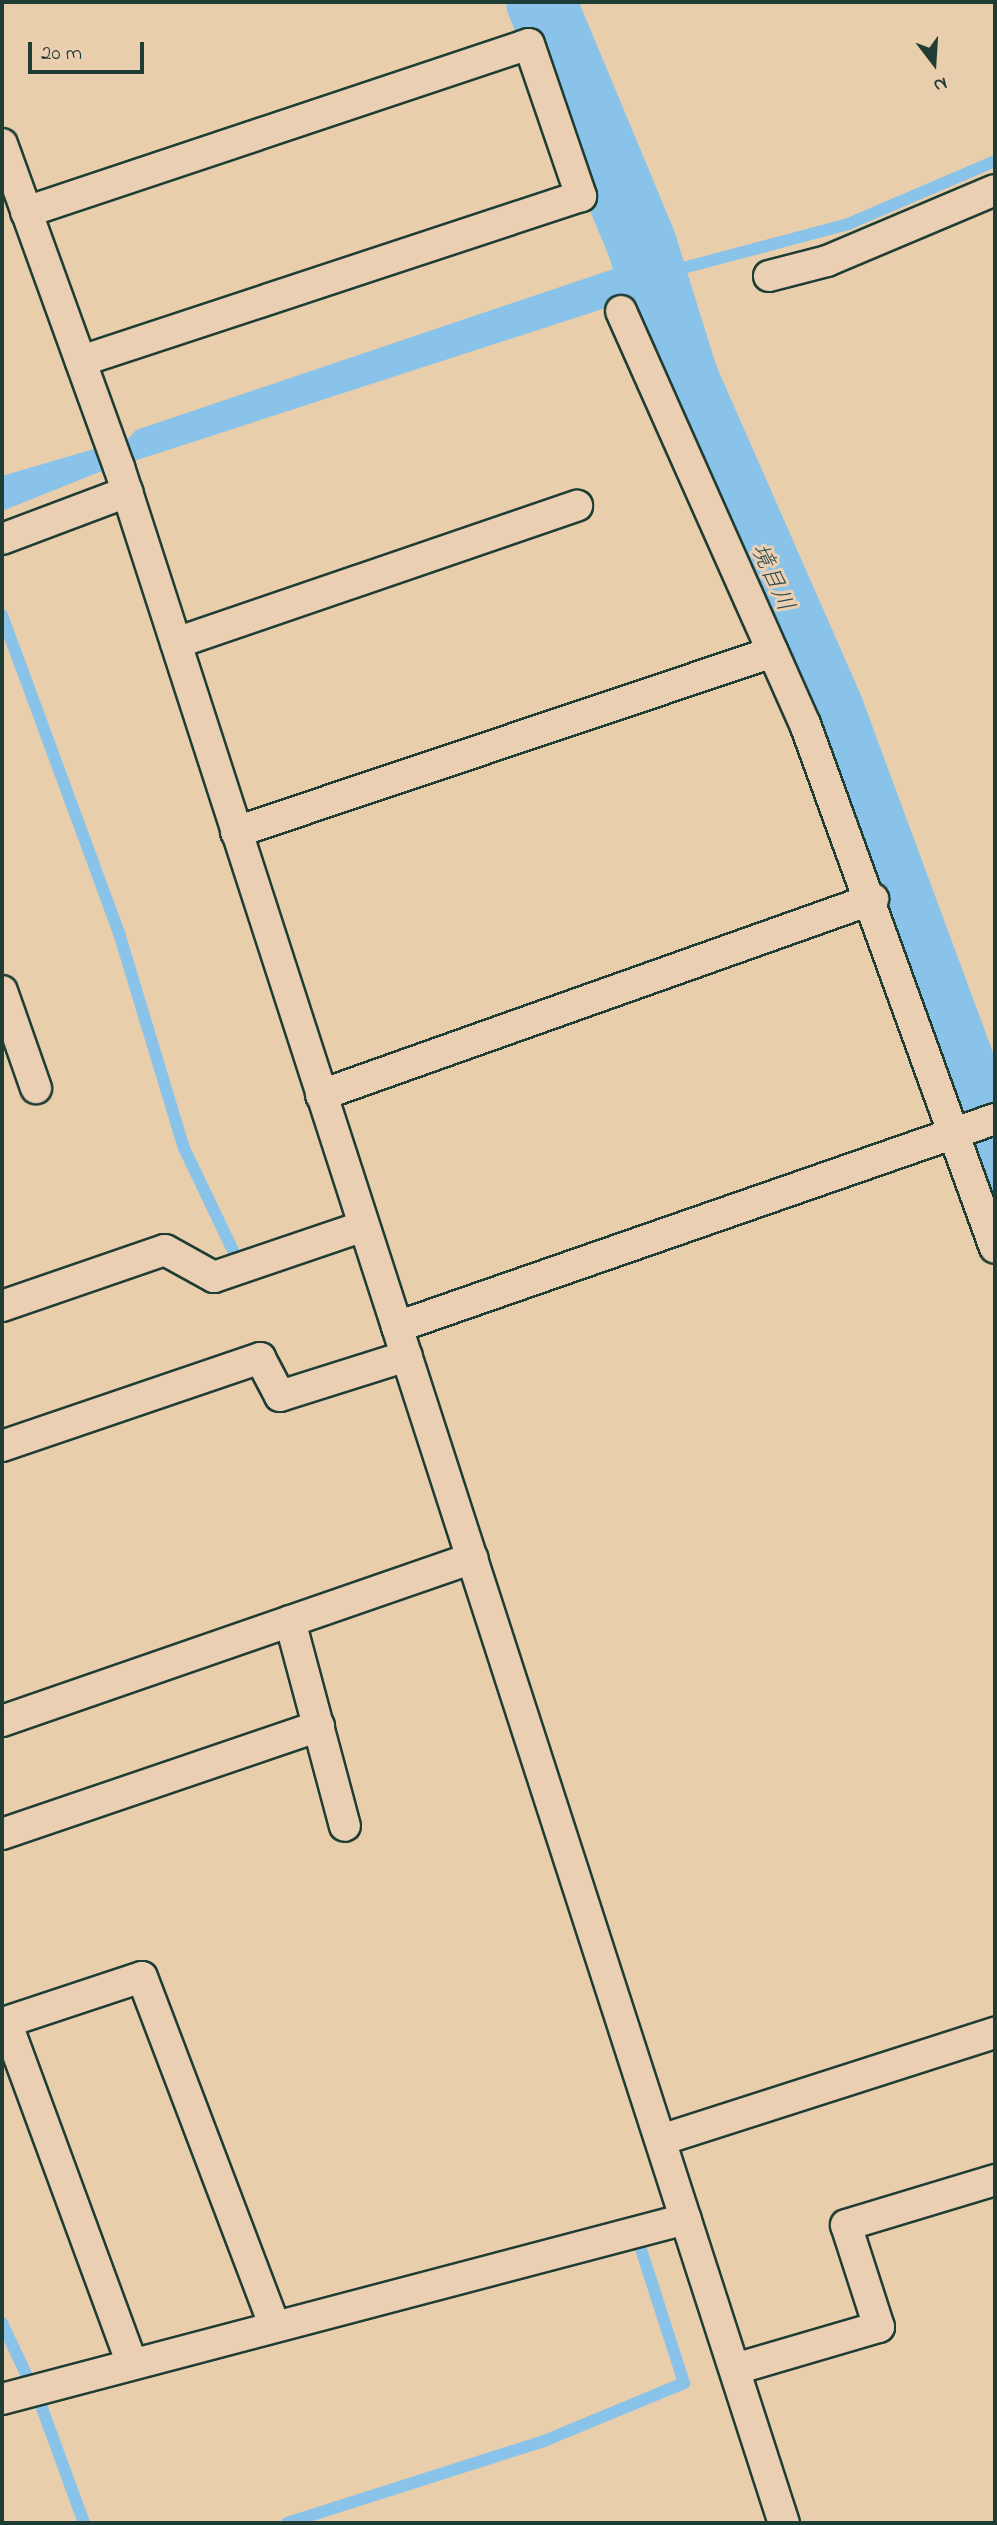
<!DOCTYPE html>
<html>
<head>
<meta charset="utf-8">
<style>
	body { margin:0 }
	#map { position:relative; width:997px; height:2525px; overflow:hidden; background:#e9ceab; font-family:"Indie Flower","Klee One",sans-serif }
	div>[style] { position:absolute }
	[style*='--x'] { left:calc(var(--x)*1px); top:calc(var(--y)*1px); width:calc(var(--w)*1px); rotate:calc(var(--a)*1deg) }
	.water>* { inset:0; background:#8ac3e9 }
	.stream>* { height:12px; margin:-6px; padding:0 6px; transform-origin:6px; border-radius:6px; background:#8ac3e9 }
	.river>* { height:70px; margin:-35px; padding:0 35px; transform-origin:35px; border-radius:35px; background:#8ac3e9 }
	.roads { filter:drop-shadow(2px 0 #1f3d34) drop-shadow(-2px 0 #1f3d34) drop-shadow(0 2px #1f3d34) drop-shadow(0 -2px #1f3d34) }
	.minor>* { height:30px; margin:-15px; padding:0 15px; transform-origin:15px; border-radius:15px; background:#ebcfb2 }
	span { translate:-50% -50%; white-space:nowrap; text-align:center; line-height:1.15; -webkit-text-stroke:6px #ebcfb2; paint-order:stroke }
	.water-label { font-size:24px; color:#2a4a46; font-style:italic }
	.frame { position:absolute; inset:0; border:4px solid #1f3d34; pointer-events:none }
	.north { position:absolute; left:899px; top:28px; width:70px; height:70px; -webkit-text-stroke:5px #ebcfb2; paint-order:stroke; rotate:163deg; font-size:19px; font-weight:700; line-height:28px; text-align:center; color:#1f3d34 }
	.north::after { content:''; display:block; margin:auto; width:24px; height:32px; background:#1f3d34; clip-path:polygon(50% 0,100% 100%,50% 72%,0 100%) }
	.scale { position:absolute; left:28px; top:42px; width:116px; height:32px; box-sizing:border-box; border:4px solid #1f3d34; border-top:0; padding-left:9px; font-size:21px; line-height:24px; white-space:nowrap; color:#1f3d34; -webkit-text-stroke:5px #ebcfb2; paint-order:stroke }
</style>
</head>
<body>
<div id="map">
	<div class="water">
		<div style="clip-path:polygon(646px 258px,658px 291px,97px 473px,2px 511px,2px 476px,128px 439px,136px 430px)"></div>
	</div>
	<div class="stream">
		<div style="--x:638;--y:280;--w:217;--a:-14.9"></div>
		<div style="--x:848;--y:224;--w:160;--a:-23.2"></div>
		<div style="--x:2;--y:615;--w:339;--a:69.8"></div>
		<div style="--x:119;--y:933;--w:225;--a:73.2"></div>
		<div style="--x:184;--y:1148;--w:116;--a:64.5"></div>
		<div style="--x:2;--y:2323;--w:94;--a:64.8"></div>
		<div style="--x:42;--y:2408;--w:122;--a:69.9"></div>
		<div style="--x:287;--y:2523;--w:270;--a:-17.7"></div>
		<div style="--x:544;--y:2441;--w:152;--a:-22.5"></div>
		<div style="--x:684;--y:2383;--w:141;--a:-107.8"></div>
	</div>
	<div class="river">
		<div style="--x:541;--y:2;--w:263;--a:67.4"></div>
		<div style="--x:642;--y:245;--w:138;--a:72.7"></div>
		<div style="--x:683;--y:377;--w:364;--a:66.3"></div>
		<div style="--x:829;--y:710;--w:478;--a:69.7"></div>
	</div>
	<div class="roads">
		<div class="minor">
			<div style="--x:2;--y:144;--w:344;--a:70.1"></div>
			<div style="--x:119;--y:467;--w:2161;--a:72.08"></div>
			<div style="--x:26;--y:212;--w:530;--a:-18.47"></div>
			<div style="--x:529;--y:44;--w:161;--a:71.1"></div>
			<div style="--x:581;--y:196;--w:527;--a:161.74"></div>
			<div style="--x:769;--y:276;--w:60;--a:-14.5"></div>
			<div style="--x:827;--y:261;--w:182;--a:-22.9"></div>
			<div style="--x:621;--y:311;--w:452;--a:66"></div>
			<div style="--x:805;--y:724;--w:557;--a:70.07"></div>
			<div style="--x:2;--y:539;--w:134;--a:-20.6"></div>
			<div style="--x:176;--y:643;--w:424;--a:-18.9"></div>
			<div style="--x:236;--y:832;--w:566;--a:-18.53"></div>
			<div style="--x:2;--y:991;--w:103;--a:70.7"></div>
			<div style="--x:321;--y:1095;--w:586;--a:-19.55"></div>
			<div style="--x:2;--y:1306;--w:172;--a:-19"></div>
			<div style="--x:165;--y:1250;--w:56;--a:28.9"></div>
			<div style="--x:214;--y:1277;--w:158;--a:-18.8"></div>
			<div style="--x:397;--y:1327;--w:633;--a:-19.18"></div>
			<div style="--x:2;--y:1446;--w:273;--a:-18.8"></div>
			<div style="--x:260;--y:1358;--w:43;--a:62.2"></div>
			<div style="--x:280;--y:1396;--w:133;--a:-17.5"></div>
			<div style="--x:290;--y:1621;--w:212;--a:75"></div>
			<div style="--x:2;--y:1721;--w:498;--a:-19.1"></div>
			<div style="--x:2;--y:1834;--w:335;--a:-18.8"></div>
			<div style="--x:661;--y:2140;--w:351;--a:-17.8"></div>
			<div style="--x:132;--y:2364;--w:364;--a:-110.2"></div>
			<div style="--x:6;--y:2022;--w:143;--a:-18.3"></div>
			<div style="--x:142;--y:1977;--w:372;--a:69.2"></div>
			<div style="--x:735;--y:2369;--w:150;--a:-16.3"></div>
			<div style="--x:879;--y:2327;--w:107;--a:-107.9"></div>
			<div style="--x:846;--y:2225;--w:156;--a:-16.8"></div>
			<div style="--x:2;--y:2399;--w:707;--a:-14.74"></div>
		</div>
	</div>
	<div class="water-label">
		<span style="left:771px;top:578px;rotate:66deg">境目川</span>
	</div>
	<div class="frame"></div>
	<div class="north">N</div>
	<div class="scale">20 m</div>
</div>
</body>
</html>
